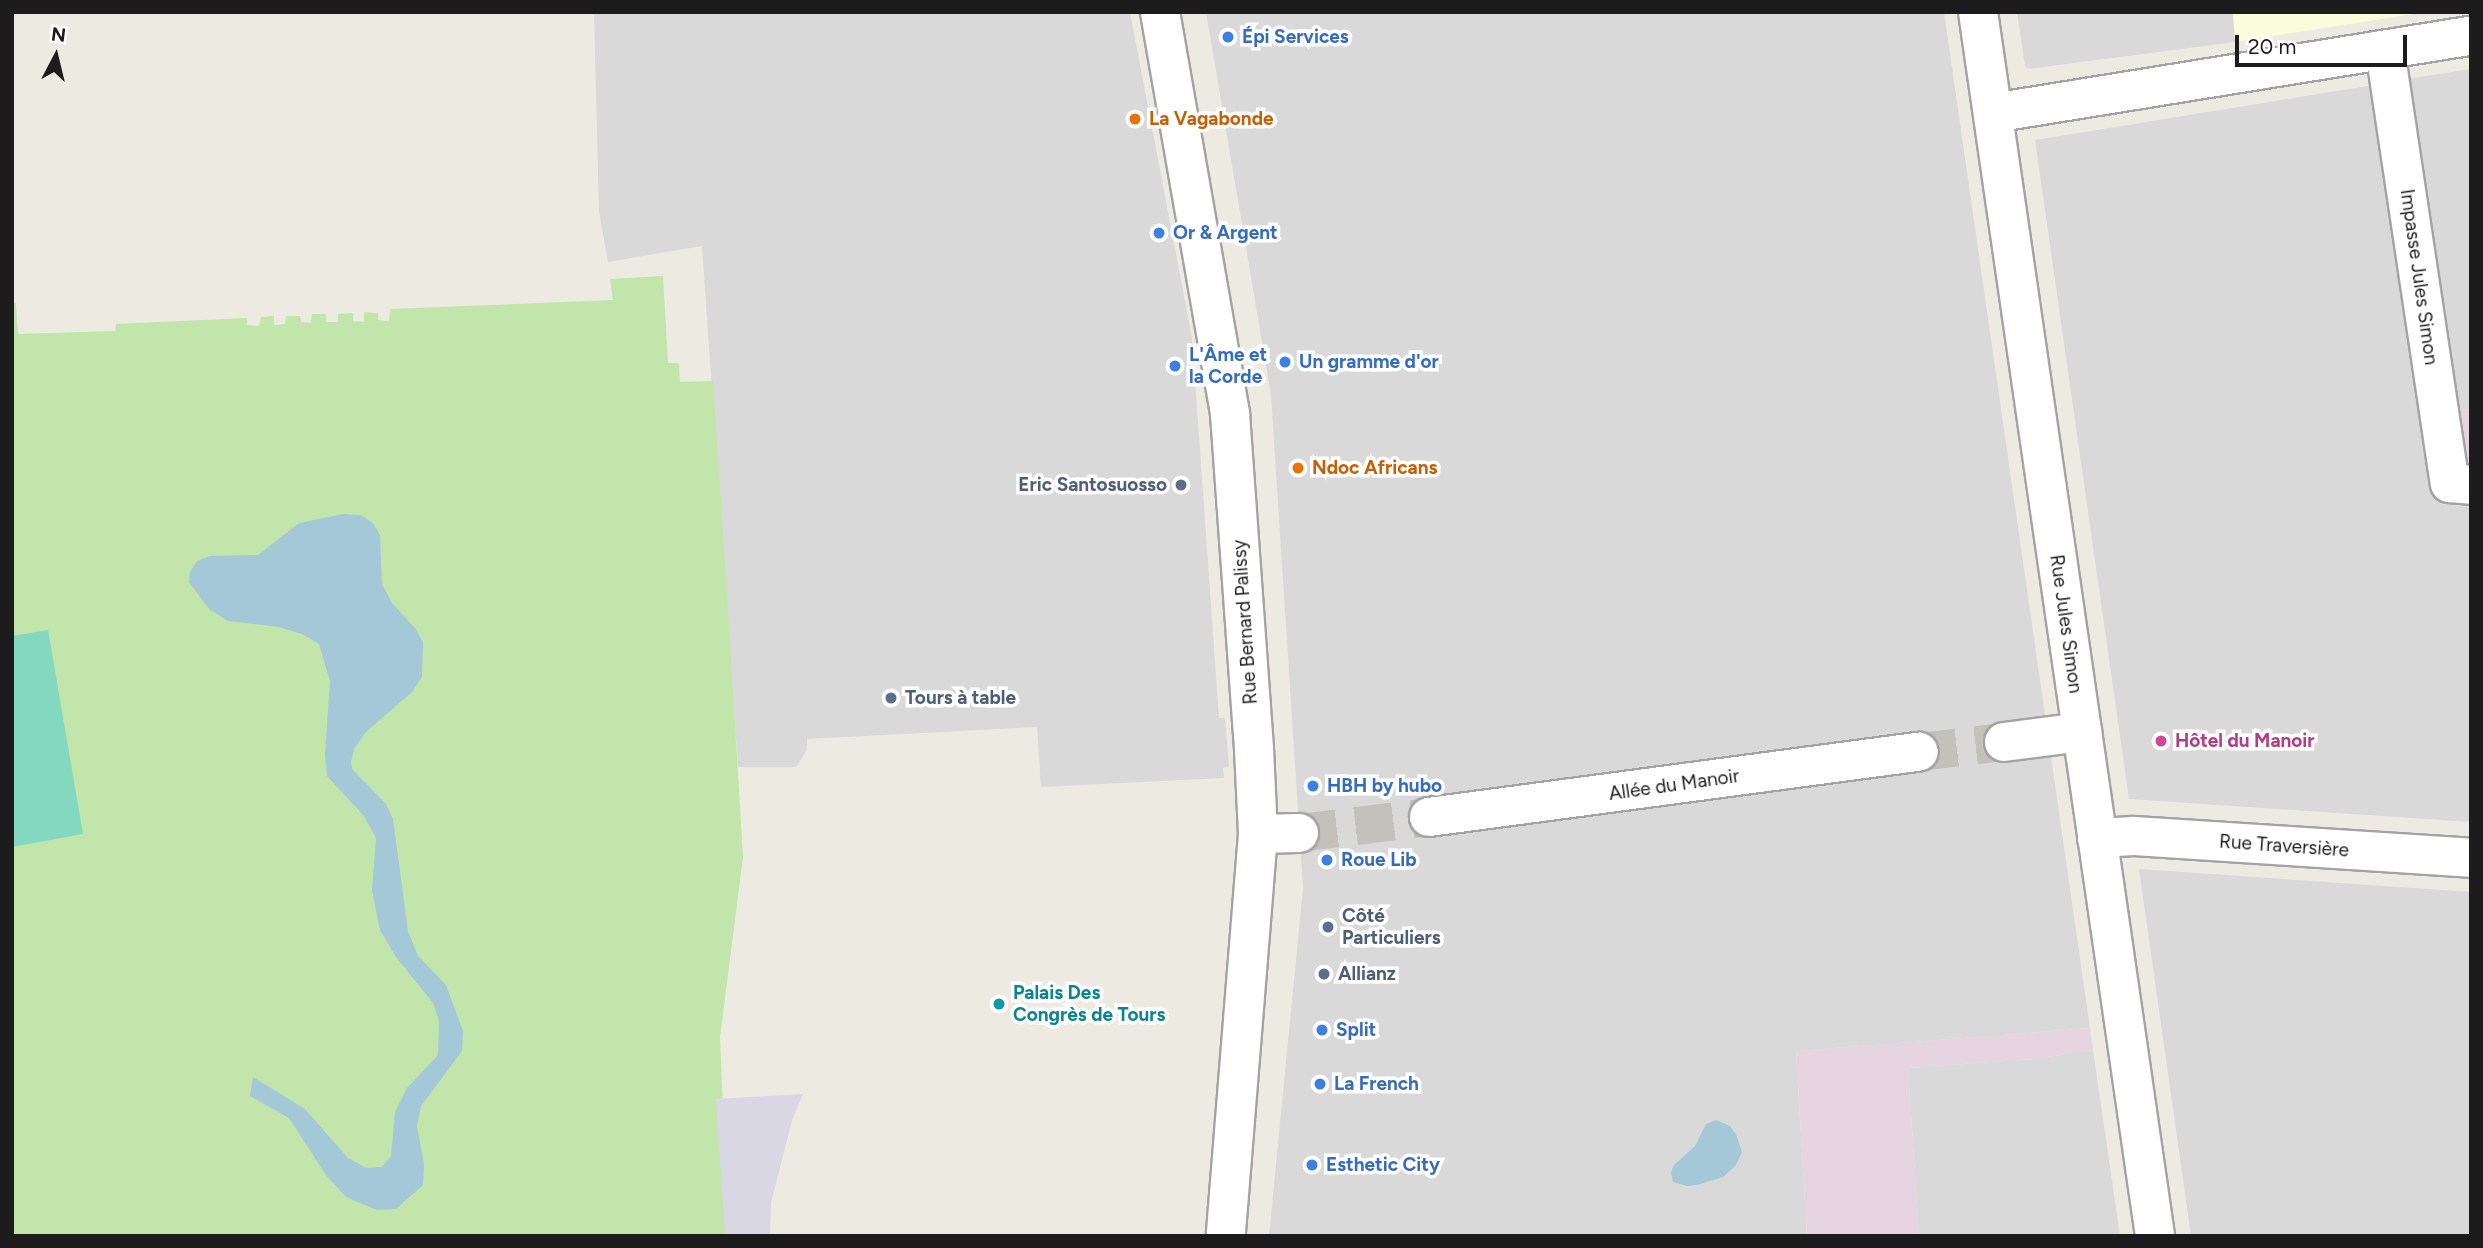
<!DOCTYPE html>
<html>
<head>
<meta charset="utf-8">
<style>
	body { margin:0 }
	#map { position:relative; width:2483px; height:1248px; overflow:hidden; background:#edeae2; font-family:Figtree,sans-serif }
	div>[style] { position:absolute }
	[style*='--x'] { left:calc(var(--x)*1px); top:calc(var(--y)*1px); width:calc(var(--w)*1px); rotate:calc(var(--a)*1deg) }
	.residential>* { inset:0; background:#dad9d9 }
	.industrial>* { inset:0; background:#e6d5e1 }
	.education>* { inset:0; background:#fafddb }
	.grass>* { inset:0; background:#c1e5aa }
	.pitch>* { inset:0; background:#84d8c0 }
	.plaza>* { inset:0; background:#d8d7e3 }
	.water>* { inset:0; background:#a5c8d9 }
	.minor-tunnel>* { height:38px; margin-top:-19px; transform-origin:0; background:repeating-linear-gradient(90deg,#c3c1ba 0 38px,transparent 0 57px) }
	.roads { filter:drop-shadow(2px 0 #a3a3a3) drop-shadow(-2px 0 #a3a3a3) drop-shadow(0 2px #a3a3a3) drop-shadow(0 -2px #a3a3a3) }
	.minor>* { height:38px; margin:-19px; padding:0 19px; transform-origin:19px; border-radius:19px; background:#fff }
	.dots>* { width:19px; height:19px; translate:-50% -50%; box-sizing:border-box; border:4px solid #fff; border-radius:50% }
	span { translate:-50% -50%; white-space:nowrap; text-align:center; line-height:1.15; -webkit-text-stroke:7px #fff; paint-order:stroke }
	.shop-label { font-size:19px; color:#366cbe; font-weight:700 }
	.left { translate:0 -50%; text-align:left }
	.food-label { font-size:19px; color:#c56008; font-weight:700 }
	.street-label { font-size:19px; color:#1c1c1c }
	.service-label { font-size:19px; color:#4e5e75; font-weight:700 }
	.right { translate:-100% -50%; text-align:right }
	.hotel-label { font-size:19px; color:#b23c85; font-weight:700 }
	.culture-label { font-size:19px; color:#0d838f; font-weight:700 }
	.frame { position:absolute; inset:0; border:14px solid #1c1c1c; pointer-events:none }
	.north { position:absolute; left:21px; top:21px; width:70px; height:70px; -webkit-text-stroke:5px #fff; paint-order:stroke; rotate:7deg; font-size:19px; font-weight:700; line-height:28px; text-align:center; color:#1c1c1c }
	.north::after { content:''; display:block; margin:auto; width:24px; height:32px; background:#1c1c1c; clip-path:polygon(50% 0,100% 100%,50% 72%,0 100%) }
	.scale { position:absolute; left:2235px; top:35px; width:172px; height:32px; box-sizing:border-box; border:4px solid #1c1c1c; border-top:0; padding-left:9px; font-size:21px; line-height:24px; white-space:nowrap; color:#1c1c1c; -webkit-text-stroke:5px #fff; paint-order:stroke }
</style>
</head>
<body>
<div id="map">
	<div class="residential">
		<div style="clip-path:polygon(594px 12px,1130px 12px,1192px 338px,1219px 718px,1225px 718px,1229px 767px,1223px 768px,1224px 778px,1041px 787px,1037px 727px,807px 739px,807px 750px,796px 767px,738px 767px,702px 246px,608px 262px,599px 212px)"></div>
		<div style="clip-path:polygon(1206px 12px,1944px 12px,2090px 1028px,1796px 1051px,1807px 1236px,1269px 1236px,1303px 888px,1271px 395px)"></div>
		<div style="clip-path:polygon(2017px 12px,2233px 12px,2235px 42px,2029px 69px,2025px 66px)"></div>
		<div style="clip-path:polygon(2471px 69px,2471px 409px,2459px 411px,2408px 79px)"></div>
		<div style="clip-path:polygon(2374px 85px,2441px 504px,2471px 507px,2471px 822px,2129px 799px,2035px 140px)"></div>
		<div style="clip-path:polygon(2139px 869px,2471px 892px,2471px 1236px,2191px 1236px)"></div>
		<div style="clip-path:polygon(2093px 1050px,2120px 1236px,1919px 1236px,1908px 1068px,2035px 1059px)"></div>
	</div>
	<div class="industrial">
		<div style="clip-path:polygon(2471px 409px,2471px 507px,2441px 504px,2427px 416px)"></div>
		<div style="clip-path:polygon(2090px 1028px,2093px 1050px,2035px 1059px,1908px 1068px,1919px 1236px,1807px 1236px,1796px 1051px)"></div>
	</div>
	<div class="education">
		<div style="clip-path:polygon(2233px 12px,2426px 12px,2235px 42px)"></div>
	</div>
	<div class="grass">
		<div style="clip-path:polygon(663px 276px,668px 363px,679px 363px,680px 382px,713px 381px,730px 641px,743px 857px,720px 1037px,728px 1236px,12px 1236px,12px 303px,16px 303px,18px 334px,115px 331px,116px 324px,247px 318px,247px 325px,259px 326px,261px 317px,274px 316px,274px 325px,285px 324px,286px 316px,300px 316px,301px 322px,311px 323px,312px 314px,326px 314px,326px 322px,338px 322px,338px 314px,353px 313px,353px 321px,364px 322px,364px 312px,378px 313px,378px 320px,389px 321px,390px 309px,613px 300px,610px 279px)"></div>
	</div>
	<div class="pitch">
		<div style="clip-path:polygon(48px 630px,83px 834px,12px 847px,12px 636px)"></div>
	</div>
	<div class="plaza">
		<div style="clip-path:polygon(803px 1094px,792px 1120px,771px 1203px,770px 1236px,725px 1236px,716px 1099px)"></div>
	</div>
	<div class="water">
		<div style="clip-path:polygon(343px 514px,361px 515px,373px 523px,380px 535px,382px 584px,392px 603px,415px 628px,423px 642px,422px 677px,412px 692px,366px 732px,354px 749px,351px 762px,352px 769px,386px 804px,393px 819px,408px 931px,418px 956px,446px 985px,463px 1031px,462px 1051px,421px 1106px,417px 1126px,424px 1164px,423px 1185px,396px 1209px,377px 1210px,346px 1197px,326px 1175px,289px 1118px,250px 1096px,253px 1077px,305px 1109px,348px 1158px,366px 1168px,382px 1167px,391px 1156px,395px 1112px,407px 1088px,438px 1055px,439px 1021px,433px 1003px,396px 957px,380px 930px,372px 891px,376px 838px,364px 816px,327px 776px,325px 755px,330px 681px,319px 644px,302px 634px,279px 627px,228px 621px,209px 609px,189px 582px,190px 572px,197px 561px,210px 556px,258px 555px,299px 523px)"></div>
		<div style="clip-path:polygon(1716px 1120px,1730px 1126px,1736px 1134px,1742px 1152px,1736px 1165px,1723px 1177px,1697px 1185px,1687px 1186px,1673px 1182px,1671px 1173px,1673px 1166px,1695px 1146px,1706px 1124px)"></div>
	</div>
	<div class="minor-tunnel">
		<div style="--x:1919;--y:752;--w:86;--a:-6.7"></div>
		<div style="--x:1299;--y:833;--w:131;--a:-7"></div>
	</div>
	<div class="roads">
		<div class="minor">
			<div style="--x:1160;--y:12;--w:408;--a:80.1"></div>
			<div style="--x:1230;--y:414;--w:336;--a:85.9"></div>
			<div style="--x:1254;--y:749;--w:85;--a:87.3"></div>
			<div style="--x:1258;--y:834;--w:403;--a:94.6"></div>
			<div style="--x:1978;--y:12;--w:1237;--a:81.77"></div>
			<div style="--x:2385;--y:50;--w:438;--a:81.5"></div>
			<div style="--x:2450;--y:483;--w:21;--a:5"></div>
			<div style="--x:1993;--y:113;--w:484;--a:-9.2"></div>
			<div style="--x:2004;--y:742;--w:79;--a:-7.3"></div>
			<div style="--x:1429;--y:817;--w:494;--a:-7.6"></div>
			<div style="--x:1258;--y:834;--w:41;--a:-1.4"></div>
			<div style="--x:2097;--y:838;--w:37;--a:-3"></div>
			<div style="--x:2134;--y:836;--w:338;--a:3.7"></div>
		</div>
	</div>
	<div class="dots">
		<div style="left:1228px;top:37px;background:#3f7fe0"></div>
		<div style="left:1135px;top:119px;background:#e8710a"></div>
		<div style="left:1159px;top:233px;background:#3f7fe0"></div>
		<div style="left:1285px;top:362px;background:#3f7fe0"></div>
		<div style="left:1175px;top:366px;background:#3f7fe0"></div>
		<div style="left:1298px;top:468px;background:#e8710a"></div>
		<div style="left:1181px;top:485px;background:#5c6f8a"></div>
		<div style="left:891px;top:698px;background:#5c6f8a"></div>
		<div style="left:2161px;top:741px;background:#d1479c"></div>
		<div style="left:1313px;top:786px;background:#3f7fe0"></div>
		<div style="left:1327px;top:860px;background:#3f7fe0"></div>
		<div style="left:1328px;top:927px;background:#5c6f8a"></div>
		<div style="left:1324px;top:974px;background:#5c6f8a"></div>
		<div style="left:999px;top:1004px;background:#0f9aa8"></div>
		<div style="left:1322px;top:1030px;background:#3f7fe0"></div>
		<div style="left:1320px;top:1084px;background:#3f7fe0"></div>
		<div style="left:1312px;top:1165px;background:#3f7fe0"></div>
	</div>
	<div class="shop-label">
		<span class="left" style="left:1242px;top:37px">Épi Services</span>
		<span class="left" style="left:1173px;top:233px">Or &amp; Argent</span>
		<span class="left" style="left:1189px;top:366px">L'Âme et<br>la Corde</span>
		<span class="left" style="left:1299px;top:362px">Un gramme d'or</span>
		<span class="left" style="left:1327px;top:786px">HBH by hubo</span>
		<span class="left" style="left:1341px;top:860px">Roue Lib</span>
		<span class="left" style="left:1336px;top:1030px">Split</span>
		<span class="left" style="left:1334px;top:1084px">La French</span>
		<span class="left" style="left:1326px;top:1165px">Esthetic City</span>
	</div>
	<div class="food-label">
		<span class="left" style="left:1149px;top:119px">La Vagabonde</span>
		<span class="left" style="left:1312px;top:468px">Ndoc Africans</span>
	</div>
	<div class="street-label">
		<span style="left:2419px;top:277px;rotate:82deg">Impasse Jules Simon</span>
		<span style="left:1245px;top:622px;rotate:-94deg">Rue Bernard Palissy</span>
		<span style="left:2066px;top:624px;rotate:82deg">Rue Jules Simon</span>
		<span style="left:1674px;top:785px;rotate:-8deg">Allée du Manoir</span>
		<span style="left:2284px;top:846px;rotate:4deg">Rue Traversière</span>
	</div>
	<div class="service-label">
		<span class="right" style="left:1167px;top:485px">Eric Santosuosso</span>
		<span class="left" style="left:905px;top:698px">Tours à table</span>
		<span class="left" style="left:1342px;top:927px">Côté<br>Particuliers</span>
		<span class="left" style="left:1338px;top:974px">Allianz</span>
	</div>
	<div class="hotel-label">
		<span class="left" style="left:2175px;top:741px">Hôtel du Manoir</span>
	</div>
	<div class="culture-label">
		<span class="left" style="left:1013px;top:1004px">Palais Des<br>Congrès de Tours</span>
	</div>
	<div class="frame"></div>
	<div class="north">N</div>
	<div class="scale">20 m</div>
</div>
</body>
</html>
